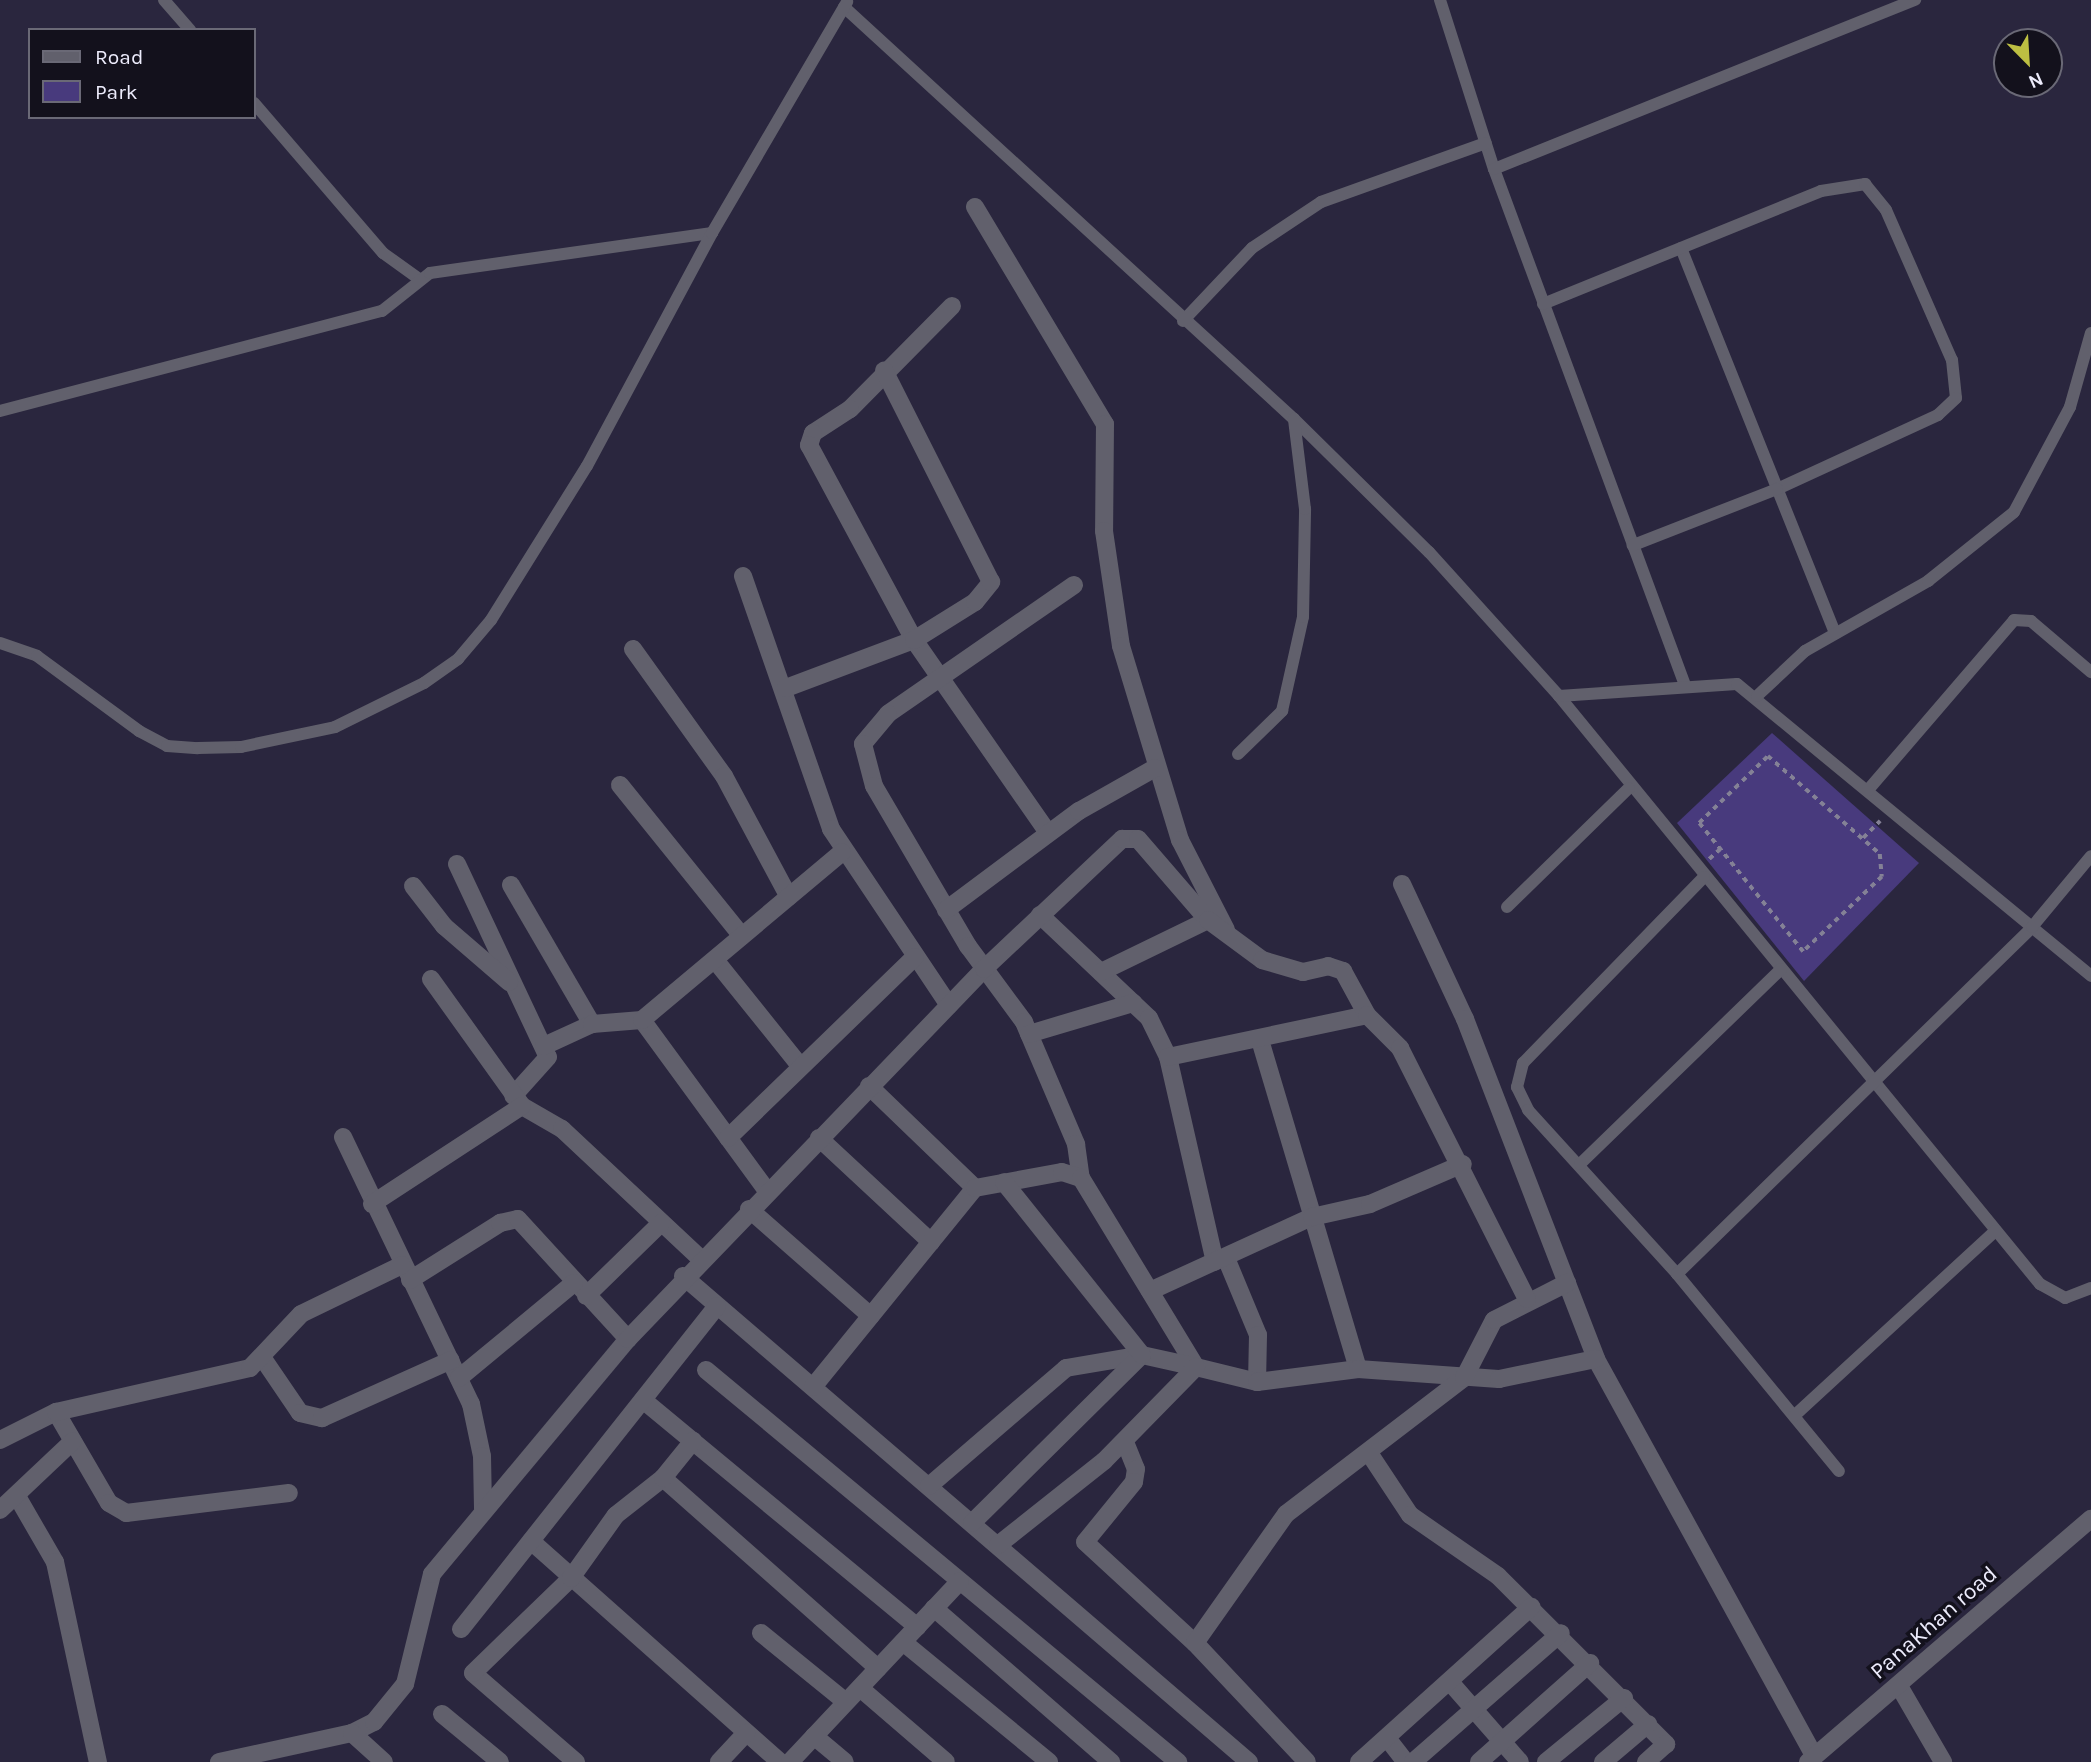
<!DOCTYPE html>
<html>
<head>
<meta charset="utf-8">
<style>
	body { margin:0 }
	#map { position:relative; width:2091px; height:1762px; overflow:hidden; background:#2a263e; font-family:Karla,sans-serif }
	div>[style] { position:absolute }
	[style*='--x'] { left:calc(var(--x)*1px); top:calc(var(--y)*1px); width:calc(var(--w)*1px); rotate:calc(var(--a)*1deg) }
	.green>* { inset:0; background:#483a7d }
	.path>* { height:3.5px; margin-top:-1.75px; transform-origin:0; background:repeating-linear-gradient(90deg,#848196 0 5px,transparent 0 10px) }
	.service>* { height:12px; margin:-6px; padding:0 6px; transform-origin:6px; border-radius:6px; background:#61606c }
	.minor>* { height:18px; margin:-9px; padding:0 9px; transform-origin:9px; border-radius:9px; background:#61606c }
	.tertiary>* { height:18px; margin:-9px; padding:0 9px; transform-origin:9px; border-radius:9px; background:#61606c }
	span { translate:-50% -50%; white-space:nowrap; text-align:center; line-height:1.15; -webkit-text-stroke:7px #13111c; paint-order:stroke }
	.street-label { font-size:23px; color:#edecfc }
	.legend { position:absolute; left:28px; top:28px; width:228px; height:91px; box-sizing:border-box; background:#13111c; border:2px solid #6a6976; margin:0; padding:9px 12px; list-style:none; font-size:21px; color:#edecfc }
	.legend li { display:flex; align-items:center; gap:14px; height:35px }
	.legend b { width:35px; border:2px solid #6a6976 }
	.north { position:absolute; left:1993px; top:28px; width:70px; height:70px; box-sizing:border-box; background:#13111c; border:2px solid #6a6976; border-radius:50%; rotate:156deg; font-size:19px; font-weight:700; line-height:28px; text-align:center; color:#edecfc }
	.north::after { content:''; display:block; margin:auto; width:24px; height:32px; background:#bdbf42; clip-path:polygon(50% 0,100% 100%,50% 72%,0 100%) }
</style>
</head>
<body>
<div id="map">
	<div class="green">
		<div style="clip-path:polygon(1772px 733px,1919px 863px,1804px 981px,1677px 823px)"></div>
	</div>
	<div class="path">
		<div style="--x:1768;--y:756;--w:149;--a:41.2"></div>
		<div style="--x:1880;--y:854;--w:23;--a:85"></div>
		<div style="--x:1882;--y:877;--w:109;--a:136.5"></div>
		<div style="--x:1803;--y:952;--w:166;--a:-128.9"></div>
		<div style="--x:1699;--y:823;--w:96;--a:-44.2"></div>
		<div style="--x:1863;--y:838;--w:24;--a:-45"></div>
		<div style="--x:1709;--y:859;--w:15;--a:-42"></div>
	</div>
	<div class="service">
		<div style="--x:164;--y:0;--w:40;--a:49"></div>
		<div style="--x:1440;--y:0;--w:177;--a:72.3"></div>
		<div style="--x:1494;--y:169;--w:550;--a:69.69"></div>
		<div style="--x:844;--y:7;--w:610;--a:42.48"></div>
		<div style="--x:1294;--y:419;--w:190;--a:44.6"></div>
		<div style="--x:1429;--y:552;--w:194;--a:47.9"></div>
		<div style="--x:1559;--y:696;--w:760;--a:50.72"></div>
		<div style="--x:2040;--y:1284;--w:29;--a:29"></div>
		<div style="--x:2065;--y:1298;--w:28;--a:-21"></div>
		<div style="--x:254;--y:103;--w:198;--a:49.3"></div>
		<div style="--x:383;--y:253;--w:44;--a:35.8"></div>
		<div style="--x:1494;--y:169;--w:454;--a:-21.9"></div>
		<div style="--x:1681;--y:248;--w:415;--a:68.2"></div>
		<div style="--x:1543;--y:304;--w:300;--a:-22.1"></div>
		<div style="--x:1821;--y:191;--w:45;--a:-9"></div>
		<div style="--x:1865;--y:184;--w:33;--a:51"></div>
		<div style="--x:1886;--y:210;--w:164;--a:66.3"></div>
		<div style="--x:1952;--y:360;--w:38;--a:84"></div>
		<div style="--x:1956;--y:398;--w:25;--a:137"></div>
		<div style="--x:1938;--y:415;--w:177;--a:155.3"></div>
		<div style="--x:1777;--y:489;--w:155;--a:158.7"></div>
		<div style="--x:1183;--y:321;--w:100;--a:-46.6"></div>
		<div style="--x:1252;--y:248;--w:83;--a:-33.7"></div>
		<div style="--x:1321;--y:202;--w:175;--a:-19.7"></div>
		<div style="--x:0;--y:411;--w:395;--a:-14.7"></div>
		<div style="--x:382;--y:311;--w:61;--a:-38.4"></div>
		<div style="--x:430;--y:273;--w:285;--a:-8.1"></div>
		<div style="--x:0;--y:643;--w:39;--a:19"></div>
		<div style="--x:37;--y:656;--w:127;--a:36.3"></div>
		<div style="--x:139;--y:731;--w:32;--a:28"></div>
		<div style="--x:167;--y:746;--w:31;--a:4"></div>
		<div style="--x:198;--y:748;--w:43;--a:-1.3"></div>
		<div style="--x:241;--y:747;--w:96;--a:-12"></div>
		<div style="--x:335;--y:727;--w:99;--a:-26.3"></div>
		<div style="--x:424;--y:683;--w:42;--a:-35.2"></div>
		<div style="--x:458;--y:659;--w:51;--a:-49.8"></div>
		<div style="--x:491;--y:620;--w:181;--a:-58.1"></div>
		<div style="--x:587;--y:466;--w:264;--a:-61.8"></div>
		<div style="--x:712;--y:233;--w:268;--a:-59.7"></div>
		<div style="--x:1559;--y:696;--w:178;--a:-3.9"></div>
		<div style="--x:1737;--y:684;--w:459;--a:39.5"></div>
		<div style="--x:1757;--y:696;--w:66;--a:-43.2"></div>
		<div style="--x:1805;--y:651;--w:142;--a:-29.6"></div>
		<div style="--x:1928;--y:581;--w:110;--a:-38.7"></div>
		<div style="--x:2014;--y:512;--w:119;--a:-61.9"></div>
		<div style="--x:2070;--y:407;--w:77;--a:-74.2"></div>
		<div style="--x:1238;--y:754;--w:62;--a:-44.3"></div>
		<div style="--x:1282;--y:711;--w:96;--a:-77.4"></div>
		<div style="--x:1303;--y:617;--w:108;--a:-88.9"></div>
		<div style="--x:1305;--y:509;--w:91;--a:-97"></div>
		<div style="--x:1868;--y:790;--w:224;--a:-49.3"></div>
		<div style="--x:2014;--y:620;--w:17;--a:3"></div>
		<div style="--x:2031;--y:621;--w:79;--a:40.4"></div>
		<div style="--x:1704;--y:877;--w:260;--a:134.2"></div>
		<div style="--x:1523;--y:1063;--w:25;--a:104"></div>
		<div style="--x:1517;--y:1087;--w:25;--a:64"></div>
		<div style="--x:1528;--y:1110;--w:222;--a:47.7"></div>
		<div style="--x:1677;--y:1274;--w:255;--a:50.6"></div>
		<div style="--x:1507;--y:907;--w:170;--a:-44.3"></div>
		<div style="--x:1580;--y:1164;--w:280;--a:-44.1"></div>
		<div style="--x:1677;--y:1274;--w:496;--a:-44.3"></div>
		<div style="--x:2032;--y:927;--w:92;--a:-50.3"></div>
		<div style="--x:1794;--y:1416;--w:273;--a:-42.6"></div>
	</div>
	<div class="minor">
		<div style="--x:975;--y:207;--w:253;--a:59.1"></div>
		<div style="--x:1105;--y:424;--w:107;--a:90.5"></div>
		<div style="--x:1104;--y:531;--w:116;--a:81.6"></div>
		<div style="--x:1121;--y:646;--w:203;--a:73.1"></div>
		<div style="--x:1180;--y:840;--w:101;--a:62.9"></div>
		<div style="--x:952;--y:306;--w:145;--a:134.7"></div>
		<div style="--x:850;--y:409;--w:44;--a:147"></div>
		<div style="--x:813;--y:433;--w:13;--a:108"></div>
		<div style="--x:809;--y:445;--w:221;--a:61.7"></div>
		<div style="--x:914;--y:640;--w:235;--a:55.2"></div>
		<div style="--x:743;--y:576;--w:268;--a:70.8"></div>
		<div style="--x:831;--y:829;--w:212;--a:56.2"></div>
		<div style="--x:1074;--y:585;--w:226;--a:145.3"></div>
		<div style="--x:888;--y:714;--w:39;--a:130"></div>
		<div style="--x:863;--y:744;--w:43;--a:75.3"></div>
		<div style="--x:874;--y:786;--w:186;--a:59.6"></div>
		<div style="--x:968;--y:946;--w:94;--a:53.6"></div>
		<div style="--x:1024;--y:1022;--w:133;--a:66.9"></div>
		<div style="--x:1076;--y:1144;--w:34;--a:82"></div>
		<div style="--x:633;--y:649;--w:156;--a:54.4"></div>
		<div style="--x:724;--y:776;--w:137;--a:61.8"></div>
		<div style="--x:786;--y:688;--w:137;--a:-20.6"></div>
		<div style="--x:914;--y:640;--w:72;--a:-31.9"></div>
		<div style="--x:975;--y:602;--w:26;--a:-51"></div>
		<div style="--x:991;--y:582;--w:237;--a:-116.8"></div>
		<div style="--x:620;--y:785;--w:194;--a:51.1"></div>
		<div style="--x:457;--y:864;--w:213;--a:64.8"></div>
		<div style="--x:548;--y:1057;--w:52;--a:131.9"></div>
		<div style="--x:1402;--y:884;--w:149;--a:65"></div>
		<div style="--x:1465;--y:1019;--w:364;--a:68.9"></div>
		<div style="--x:1596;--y:1359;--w:453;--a:61.2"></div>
		<div style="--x:511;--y:885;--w:161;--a:59.8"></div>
		<div style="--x:413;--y:886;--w:51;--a:52.2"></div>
		<div style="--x:444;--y:926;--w:86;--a:40.7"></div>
		<div style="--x:946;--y:910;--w:166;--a:-36.7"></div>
		<div style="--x:1079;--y:811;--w:87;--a:-29.5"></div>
		<div style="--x:1040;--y:915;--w:150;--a:43.4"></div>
		<div style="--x:1149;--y:1018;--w:43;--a:64"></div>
		<div style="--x:1168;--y:1057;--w:210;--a:77.1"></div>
		<div style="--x:715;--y:960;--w:137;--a:51.2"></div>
		<div style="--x:1101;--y:972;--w:119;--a:-25.9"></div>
		<div style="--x:431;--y:979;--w:156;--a:54.4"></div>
		<div style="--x:522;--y:1106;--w:46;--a:29.9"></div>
		<div style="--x:562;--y:1129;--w:190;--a:43.1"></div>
		<div style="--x:642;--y:1020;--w:212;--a:53.8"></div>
		<div style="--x:1029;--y:1034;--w:109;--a:-16.6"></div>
		<div style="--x:1260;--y:1040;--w:343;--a:73.4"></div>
		<div style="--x:544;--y:1046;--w:53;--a:-24.6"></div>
		<div style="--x:592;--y:1024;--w:50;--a:-4.6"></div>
		<div style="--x:642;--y:1020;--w:261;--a:-40"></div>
		<div style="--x:1168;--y:1057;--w:203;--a:-11.9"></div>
		<div style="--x:869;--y:1086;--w:147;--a:43.9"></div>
		<div style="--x:343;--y:1137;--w:296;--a:64.4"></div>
		<div style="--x:471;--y:1404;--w:53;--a:78.1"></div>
		<div style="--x:482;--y:1456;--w:53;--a:88.9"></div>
		<div style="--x:728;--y:1138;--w:260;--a:-44.1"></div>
		<div style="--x:819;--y:1138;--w:153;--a:42.9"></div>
		<div style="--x:372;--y:1204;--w:179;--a:-33.2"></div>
		<div style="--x:749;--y:1209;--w:162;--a:41.3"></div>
		<div style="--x:1226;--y:1258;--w:83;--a:67.4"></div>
		<div style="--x:1258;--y:1335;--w:47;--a:91.2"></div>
		<div style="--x:683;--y:1276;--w:746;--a:40.65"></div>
		<div style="--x:410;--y:1280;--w:107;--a:-32.3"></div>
		<div style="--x:500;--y:1223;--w:18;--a:-13"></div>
		<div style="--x:518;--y:1219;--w:163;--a:47.5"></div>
		<div style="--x:1150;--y:1291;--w:178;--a:-24.6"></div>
		<div style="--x:1312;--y:1217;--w:59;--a:-12.6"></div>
		<div style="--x:1370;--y:1204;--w:101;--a:-23.3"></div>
		<div style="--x:586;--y:1296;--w:105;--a:-44.2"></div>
		<div style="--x:264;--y:1360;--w:64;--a:55.8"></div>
		<div style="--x:300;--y:1413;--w:23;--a:13"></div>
		<div style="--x:322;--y:1418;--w:141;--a:-24.2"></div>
		<div style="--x:706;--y:1370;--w:614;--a:39.71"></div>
		<div style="--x:459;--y:1378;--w:149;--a:-39.6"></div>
		<div style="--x:813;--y:1387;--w:257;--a:-50.9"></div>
		<div style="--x:975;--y:1188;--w:88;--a:-10.4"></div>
		<div style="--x:1062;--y:1172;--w:20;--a:18"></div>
		<div style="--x:1081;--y:1178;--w:221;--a:58.7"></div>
		<div style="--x:1196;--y:1367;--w:63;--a:13.8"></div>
		<div style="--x:1257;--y:1382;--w:102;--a:-7.3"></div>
		<div style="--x:1358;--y:1369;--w:141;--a:4.1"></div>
		<div style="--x:1499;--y:1379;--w:99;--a:-11.7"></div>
		<div style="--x:643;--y:1400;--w:356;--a:39.6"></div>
		<div style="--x:56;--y:1412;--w:105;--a:59.8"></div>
		<div style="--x:109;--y:1503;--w:20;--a:30"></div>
		<div style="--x:126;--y:1513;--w:164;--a:-7"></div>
		<div style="--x:0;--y:1440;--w:63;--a:-26.6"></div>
		<div style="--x:56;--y:1412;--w:199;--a:-12.8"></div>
		<div style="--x:250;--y:1368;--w:74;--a:-46.6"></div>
		<div style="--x:301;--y:1314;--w:112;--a:-25.9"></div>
		<div style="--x:1125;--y:1442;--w:29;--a:68"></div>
		<div style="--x:1136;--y:1469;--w:13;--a:99"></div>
		<div style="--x:1134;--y:1482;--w:77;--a:129.2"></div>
		<div style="--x:1085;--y:1542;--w:149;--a:42.6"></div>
		<div style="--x:1195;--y:1643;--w:163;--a:46.7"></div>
		<div style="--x:1369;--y:1453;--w:74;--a:56.5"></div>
		<div style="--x:1410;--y:1515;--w:107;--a:34.7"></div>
		<div style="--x:1498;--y:1576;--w:238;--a:45"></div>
		<div style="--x:1666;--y:1744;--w:27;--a:138"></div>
		<div style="--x:663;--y:1478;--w:287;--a:41.5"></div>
		<div style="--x:929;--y:1486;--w:181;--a:-40.7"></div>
		<div style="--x:1066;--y:1368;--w:77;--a:-9.7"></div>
		<div style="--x:1142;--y:1355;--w:55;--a:12.5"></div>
		<div style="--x:18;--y:1498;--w:74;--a:60"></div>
		<div style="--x:55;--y:1562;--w:205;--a:77.9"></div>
		<div style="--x:0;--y:1510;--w:100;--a:-43.4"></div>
		<div style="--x:972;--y:1523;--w:239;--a:-44.7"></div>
		<div style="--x:1142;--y:1355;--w:221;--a:-128.6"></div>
		<div style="--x:531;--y:1541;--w:333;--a:41.6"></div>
		<div style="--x:998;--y:1545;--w:135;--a:-38.4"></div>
		<div style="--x:1104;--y:1461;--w:132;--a:-45.6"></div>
		<div style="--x:934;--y:1608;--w:235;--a:41"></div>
		<div style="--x:461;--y:1629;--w:412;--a:-51.6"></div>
		<div style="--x:761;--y:1633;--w:109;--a:39.1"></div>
		<div style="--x:903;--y:1642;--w:189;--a:39.4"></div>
		<div style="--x:1195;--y:1643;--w:158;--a:-54.8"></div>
		<div style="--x:1286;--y:1514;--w:224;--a:-37.4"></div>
		<div style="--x:1464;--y:1378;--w:65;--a:-62.7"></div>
		<div style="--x:1494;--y:1320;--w:82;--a:-26.9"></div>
		<div style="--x:1450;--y:1682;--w:106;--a:48.8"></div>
		<div style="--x:1899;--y:1686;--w:88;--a:59.9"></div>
		<div style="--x:860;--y:1688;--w:113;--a:40.7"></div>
		<div style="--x:442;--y:1714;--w:75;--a:39.6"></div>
		<div style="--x:352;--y:1733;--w:25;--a:-27"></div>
		<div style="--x:374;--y:1722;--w:49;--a:-50.8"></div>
		<div style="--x:405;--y:1684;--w:113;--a:-76.2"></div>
		<div style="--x:432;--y:1574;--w:306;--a:-50.2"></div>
		<div style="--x:628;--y:1339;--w:513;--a:-46.1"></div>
		<div style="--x:984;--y:969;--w:190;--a:-43.3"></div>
		<div style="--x:1122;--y:839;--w:16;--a:0"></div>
		<div style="--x:1138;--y:839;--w:107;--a:49.2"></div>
		<div style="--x:1208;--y:920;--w:67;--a:36.5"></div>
		<div style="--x:1262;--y:960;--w:43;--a:16.3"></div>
		<div style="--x:1303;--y:972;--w:26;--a:-13"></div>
		<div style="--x:1328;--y:966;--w:16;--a:18"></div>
		<div style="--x:1343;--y:971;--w:50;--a:61.4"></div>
		<div style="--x:1367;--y:1015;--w:47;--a:45"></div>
		<div style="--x:1400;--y:1048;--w:281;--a:63.2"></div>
		<div style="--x:814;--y:1736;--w:40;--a:40"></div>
		<div style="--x:1387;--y:1738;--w:31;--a:52"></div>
		<div style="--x:219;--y:1762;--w:136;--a:-12.3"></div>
		<div style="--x:352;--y:1733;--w:43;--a:42.2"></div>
		<div style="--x:576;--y:1762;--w:136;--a:-139.2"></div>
		<div style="--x:473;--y:1673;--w:136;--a:-44.1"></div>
		<div style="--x:571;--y:1578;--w:77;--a:-54.5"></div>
		<div style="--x:616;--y:1515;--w:60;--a:-38.2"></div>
		<div style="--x:663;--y:1478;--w:48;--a:-51"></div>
		<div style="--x:719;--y:1762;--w:40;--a:-47"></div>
		<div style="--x:790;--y:1762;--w:248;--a:-46.8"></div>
		<div style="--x:1359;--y:1762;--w:232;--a:-42"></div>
		<div style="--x:1413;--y:1762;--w:196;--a:-41.1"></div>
		<div style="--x:1479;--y:1762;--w:149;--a:-41.7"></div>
		<div style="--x:1546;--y:1762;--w:101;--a:-39.4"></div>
		<div style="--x:1603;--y:1762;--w:59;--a:-40.2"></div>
	</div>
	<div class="tertiary">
		<div style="--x:1808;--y:1762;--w:373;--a:-40.7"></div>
	</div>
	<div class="street-label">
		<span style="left:1934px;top:1623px;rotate:-41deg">PanaKhan road</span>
	</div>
	<ul class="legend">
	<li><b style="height:9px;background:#61606c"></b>Road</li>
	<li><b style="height:19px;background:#483a7d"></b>Park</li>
	</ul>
	<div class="north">N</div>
</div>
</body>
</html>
